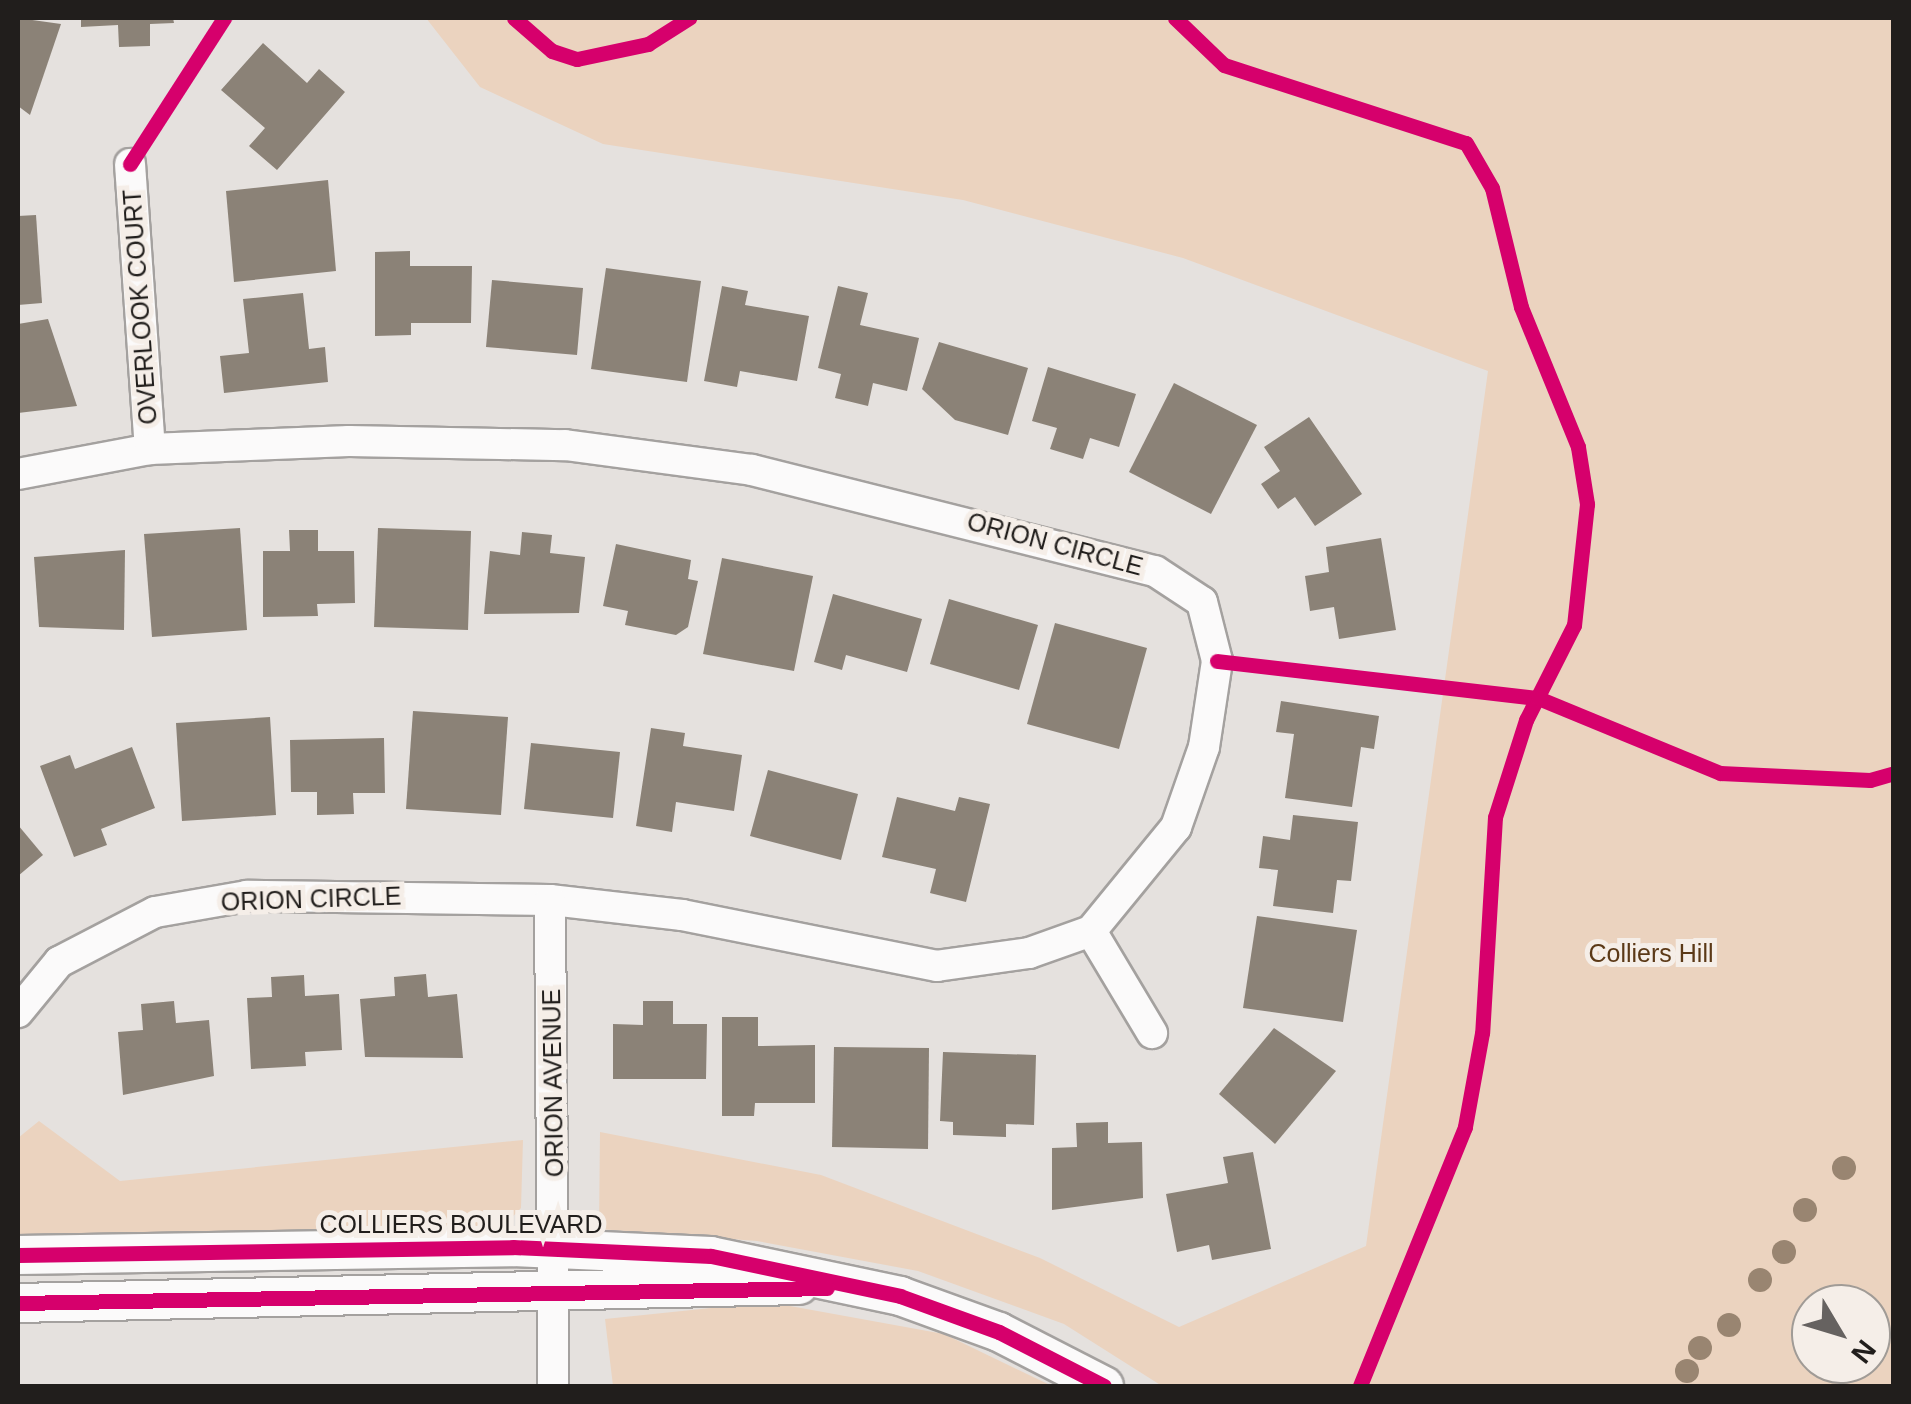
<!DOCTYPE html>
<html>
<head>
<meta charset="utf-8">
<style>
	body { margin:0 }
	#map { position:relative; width:1911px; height:1404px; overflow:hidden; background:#e5e1de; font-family:Helvetica,sans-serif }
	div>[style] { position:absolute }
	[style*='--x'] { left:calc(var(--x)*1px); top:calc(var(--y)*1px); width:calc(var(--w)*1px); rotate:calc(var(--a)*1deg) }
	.green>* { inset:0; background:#ebd3bf }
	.building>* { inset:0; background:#8b8277 }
	.roads { filter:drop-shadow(2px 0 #a4a19f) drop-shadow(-2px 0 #a4a19f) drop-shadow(0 2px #a4a19f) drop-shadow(0 -2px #a4a19f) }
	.minor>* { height:30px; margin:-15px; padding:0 15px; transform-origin:15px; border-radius:15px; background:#fbfafa }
	.tertiary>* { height:38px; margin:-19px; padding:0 19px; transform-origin:19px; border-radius:19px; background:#fbfafa }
	.cycleway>* { height:15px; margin:-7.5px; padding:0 7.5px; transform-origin:7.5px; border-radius:7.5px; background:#d6006c }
	.trees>* { width:24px; height:24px; margin:-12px; border-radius:50%; background:#998571 }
	span { translate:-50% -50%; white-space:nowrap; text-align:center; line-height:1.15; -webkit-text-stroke:10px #f5eee8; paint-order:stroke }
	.street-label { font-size:25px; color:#211e1c }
	.park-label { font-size:25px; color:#5b3917 }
	.frame { position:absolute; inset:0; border:20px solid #211e1c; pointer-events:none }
	.north { position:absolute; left:1791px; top:1284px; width:100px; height:100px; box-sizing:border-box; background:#f5eee8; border:2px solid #a09b96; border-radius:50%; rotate:128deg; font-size:28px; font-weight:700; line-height:40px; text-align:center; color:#211e1c }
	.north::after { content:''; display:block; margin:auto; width:35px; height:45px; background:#666260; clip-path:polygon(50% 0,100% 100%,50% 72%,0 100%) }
</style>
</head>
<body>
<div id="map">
	<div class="green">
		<div style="clip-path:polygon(evenodd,426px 18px,1893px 18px,1893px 1386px,1162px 1386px,1064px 1324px,918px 1271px,757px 1241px,599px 1229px,600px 1132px,821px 1175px,1040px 1258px,1179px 1327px,1366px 1246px,1488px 371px,1183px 258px,963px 200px,603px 144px,480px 87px,426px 18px,1811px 1304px,1871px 1304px,1871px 1364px,1811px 1364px,1811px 1304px)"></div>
		<div style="clip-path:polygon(39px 1121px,120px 1181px,523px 1140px,521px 1208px,499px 1231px,18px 1236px,18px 1138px)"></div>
		<div style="clip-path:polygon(768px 1302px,944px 1334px,1052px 1386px,613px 1386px,605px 1319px)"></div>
	</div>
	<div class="building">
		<div style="clip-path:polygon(18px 18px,61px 24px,30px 115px,18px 106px)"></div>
		<div style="clip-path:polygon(81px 18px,173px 18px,174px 23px,150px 24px,150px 46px,119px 47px,118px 25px,81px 27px)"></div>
		<div style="clip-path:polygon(263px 43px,307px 83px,319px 69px,345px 92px,277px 170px,249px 146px,265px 128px,221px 90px)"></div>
		<div style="clip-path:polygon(328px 180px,336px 271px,234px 282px,226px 191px)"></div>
		<div style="clip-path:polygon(36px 215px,42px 303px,18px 305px,18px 216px)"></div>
		<div style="clip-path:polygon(410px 251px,410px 266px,472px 266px,471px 323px,411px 323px,411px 335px,375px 336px,375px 252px)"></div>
		<div style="clip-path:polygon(606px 268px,701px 281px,687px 382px,591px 369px)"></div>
		<div style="clip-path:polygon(492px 280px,583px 288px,577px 355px,486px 347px)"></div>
		<div style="clip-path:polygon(722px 286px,748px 291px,745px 305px,809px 316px,797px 381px,740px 371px,737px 387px,704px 381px)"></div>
		<div style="clip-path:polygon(838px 286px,868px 293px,860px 325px,919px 338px,907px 391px,873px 383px,868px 406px,835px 398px,841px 374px,818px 368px)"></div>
		<div style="clip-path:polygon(303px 293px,309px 349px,325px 347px,328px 382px,224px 393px,220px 356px,249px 353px,243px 299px)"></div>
		<div style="clip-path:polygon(48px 319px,77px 406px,18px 413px,18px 324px)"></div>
		<div style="clip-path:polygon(939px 342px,1028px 368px,1008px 435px,955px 420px,922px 389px)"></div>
		<div style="clip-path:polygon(1048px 367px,1136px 394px,1119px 447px,1090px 438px,1083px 459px,1050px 449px,1057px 428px,1032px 421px)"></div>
		<div style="clip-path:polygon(1174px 383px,1257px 425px,1211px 514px,1129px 472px)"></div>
		<div style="clip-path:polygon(1309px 417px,1362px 494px,1315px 526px,1295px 497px,1278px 509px,1261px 484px,1280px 471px,1264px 447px)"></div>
		<div style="clip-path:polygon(240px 528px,247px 630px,152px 637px,144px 534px)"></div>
		<div style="clip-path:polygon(378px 528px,471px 531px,468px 630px,374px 627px)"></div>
		<div style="clip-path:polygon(289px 530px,318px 530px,318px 551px,354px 551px,355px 603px,317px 604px,318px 616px,263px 617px,263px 551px,290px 551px)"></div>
		<div style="clip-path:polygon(522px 532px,552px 535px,550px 553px,585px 557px,579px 613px,484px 614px,490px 551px,520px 555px)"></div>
		<div style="clip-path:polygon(1381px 538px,1396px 630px,1339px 639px,1334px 607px,1310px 611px,1305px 576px,1329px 572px,1326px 547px)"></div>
		<div style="clip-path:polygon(616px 544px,691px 560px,688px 579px,698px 581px,688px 627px,676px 635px,625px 625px,628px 611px,603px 606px)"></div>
		<div style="clip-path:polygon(125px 550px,124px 630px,39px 627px,34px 557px)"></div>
		<div style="clip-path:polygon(722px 558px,813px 576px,794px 671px,703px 654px)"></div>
		<div style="clip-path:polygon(833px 594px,922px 619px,907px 672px,846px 655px,842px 670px,814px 662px)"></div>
		<div style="clip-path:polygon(949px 599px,1038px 625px,1019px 690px,930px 664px)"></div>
		<div style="clip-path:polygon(1055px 623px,1147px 648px,1119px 749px,1027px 724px)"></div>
		<div style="clip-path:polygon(1281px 701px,1379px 716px,1374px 749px,1361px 747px,1352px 807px,1285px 798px,1294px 734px,1276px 732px)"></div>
		<div style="clip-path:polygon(413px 711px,508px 717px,501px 815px,406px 809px)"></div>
		<div style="clip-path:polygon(270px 717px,276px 815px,182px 821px,176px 723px)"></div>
		<div style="clip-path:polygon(651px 728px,685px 733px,683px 746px,742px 755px,734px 811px,676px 802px,672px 832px,636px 826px)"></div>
		<div style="clip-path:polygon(384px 738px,385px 793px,353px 793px,354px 814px,317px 815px,317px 792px,291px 792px,290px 740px)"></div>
		<div style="clip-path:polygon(531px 743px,620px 752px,613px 818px,524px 809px)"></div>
		<div style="clip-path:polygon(132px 747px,155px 808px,101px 829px,107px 845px,74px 857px,40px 766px,70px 755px,75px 769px)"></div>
		<div style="clip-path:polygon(768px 770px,858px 794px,841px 860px,750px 836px)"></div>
		<div style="clip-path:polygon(897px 797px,955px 811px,959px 797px,990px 804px,966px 902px,930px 893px,936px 869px,882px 857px)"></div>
		<div style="clip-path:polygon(1293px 815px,1358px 822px,1351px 881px,1337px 880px,1333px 913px,1273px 906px,1278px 870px,1259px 868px,1263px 836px,1290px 840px)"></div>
		<div style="clip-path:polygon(18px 825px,43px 855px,18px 876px)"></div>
		<div style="clip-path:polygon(1257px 916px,1357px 930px,1343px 1022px,1243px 1008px)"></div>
		<div style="clip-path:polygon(426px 974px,428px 997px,457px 994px,463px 1058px,365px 1057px,360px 999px,395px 996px,394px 977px)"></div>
		<div style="clip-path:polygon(304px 975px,305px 996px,339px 994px,342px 1050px,305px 1052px,306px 1066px,251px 1069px,247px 998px,272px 997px,271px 977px)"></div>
		<div style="clip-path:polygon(174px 1001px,176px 1023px,209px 1020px,214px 1076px,123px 1095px,118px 1032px,143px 1030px,141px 1004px)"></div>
		<div style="clip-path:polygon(643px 1001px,673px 1001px,673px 1024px,707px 1024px,706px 1079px,613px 1079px,613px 1024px,643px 1025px)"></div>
		<div style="clip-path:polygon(722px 1017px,758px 1017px,758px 1046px,815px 1045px,815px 1103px,755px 1103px,754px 1116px,722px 1116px)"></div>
		<div style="clip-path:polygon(1274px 1028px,1336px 1071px,1275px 1144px,1219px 1094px)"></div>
		<div style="clip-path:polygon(834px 1047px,929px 1048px,928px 1149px,832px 1147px)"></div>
		<div style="clip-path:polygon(943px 1052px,1036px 1055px,1034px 1125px,1006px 1124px,1006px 1137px,953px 1135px,953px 1122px,940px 1121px)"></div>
		<div style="clip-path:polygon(1108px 1122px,1108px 1143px,1142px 1142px,1143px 1198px,1052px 1210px,1052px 1148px,1077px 1147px,1076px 1123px)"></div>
		<div style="clip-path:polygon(1253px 1152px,1271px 1249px,1212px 1260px,1209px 1245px,1177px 1252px,1166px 1194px,1228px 1183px,1223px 1157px)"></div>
	</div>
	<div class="roads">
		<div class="minor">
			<div style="--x:130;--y:164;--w:286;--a:86"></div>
			<div style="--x:18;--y:474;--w:134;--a:-10.7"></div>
			<div style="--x:150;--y:449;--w:199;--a:-2.3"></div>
			<div style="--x:349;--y:441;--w:216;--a:1.1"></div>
			<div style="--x:565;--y:445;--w:189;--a:7.6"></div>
			<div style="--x:752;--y:470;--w:415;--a:14.1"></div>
			<div style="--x:1155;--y:571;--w:56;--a:33.4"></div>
			<div style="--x:1202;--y:602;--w:61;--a:75.7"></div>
			<div style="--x:1217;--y:661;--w:87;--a:98.6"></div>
			<div style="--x:1204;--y:747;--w:85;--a:109.3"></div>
			<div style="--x:1176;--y:827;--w:134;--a:129.3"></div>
			<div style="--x:1091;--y:931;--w:66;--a:160.5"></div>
			<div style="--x:1029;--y:953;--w:93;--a:172"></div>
			<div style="--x:937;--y:966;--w:260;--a:-168.7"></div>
			<div style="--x:682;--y:915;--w:133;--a:-173.5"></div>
			<div style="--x:550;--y:900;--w:303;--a:-179.2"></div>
			<div style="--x:247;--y:896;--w:93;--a:170.1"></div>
			<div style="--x:155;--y:912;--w:108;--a:152.5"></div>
			<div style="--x:59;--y:962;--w:65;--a:129.4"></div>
			<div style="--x:550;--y:900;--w:486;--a:89.6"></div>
			<div style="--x:1091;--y:931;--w:119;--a:59.1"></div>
		</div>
		<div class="tertiary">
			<div style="--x:18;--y:1255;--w:495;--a:-0.9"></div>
			<div style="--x:513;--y:1247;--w:198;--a:2.6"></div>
			<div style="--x:711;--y:1256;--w:193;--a:11.9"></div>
			<div style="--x:900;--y:1296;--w:105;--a:20"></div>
			<div style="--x:999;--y:1332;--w:118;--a:27.2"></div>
			<div style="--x:18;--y:1303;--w:781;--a:-1.32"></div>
		</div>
	</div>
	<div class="cycleway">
		<div style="--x:514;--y:18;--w:50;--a:41"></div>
		<div style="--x:552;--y:51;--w:26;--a:18"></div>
		<div style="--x:577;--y:59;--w:73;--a:-11.9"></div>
		<div style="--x:648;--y:44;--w:49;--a:-32.4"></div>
		<div style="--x:1175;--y:18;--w:68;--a:43.8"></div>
		<div style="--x:1224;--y:65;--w:254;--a:17.9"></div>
		<div style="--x:1466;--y:143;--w:52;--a:60"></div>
		<div style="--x:1492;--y:188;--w:122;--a:76.3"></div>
		<div style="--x:1521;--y:307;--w:151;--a:67.8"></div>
		<div style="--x:1578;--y:447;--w:58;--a:81"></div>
		<div style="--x:1587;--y:504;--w:122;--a:96.1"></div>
		<div style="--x:1574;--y:625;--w:106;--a:116.8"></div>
		<div style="--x:1526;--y:720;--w:102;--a:107.7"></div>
		<div style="--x:1495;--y:817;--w:216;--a:93.4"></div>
		<div style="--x:1482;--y:1033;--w:96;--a:100.3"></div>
		<div style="--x:1465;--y:1127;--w:279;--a:112.1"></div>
		<div style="--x:130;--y:164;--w:174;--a:-57.2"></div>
		<div style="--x:1217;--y:661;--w:323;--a:6.6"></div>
		<div style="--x:1538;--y:698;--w:197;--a:22.4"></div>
		<div style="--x:1720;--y:773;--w:150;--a:2.7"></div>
		<div style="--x:1870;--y:780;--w:25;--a:-16"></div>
		<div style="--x:18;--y:1255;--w:495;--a:-0.9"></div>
		<div style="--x:513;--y:1247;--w:198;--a:2.6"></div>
		<div style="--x:711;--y:1256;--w:193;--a:11.9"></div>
		<div style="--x:900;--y:1296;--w:105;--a:20"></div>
		<div style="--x:999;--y:1332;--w:118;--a:27.2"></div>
		<div style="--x:18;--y:1303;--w:809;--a:-1.06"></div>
	</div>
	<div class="trees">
		<div style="left:1844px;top:1168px"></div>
		<div style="left:1805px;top:1210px"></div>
		<div style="left:1784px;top:1252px"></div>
		<div style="left:1760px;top:1280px"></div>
		<div style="left:1729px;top:1325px"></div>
		<div style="left:1700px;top:1348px"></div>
		<div style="left:1687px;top:1371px"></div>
	</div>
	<div class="street-label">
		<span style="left:140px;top:307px;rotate:-94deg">OVERLOOK COURT</span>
		<span style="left:1055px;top:544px;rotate:15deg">ORION CIRCLE</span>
		<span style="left:311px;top:899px;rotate:-2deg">ORION CIRCLE</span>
		<span style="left:553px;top:1083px;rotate:-91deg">ORION AVENUE</span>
		<span style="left:461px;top:1224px">COLLIERS BOULEVARD</span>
	</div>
	<div class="park-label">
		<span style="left:1651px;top:953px">Colliers Hill</span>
	</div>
	<div class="frame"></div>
	<div class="north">N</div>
</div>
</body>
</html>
